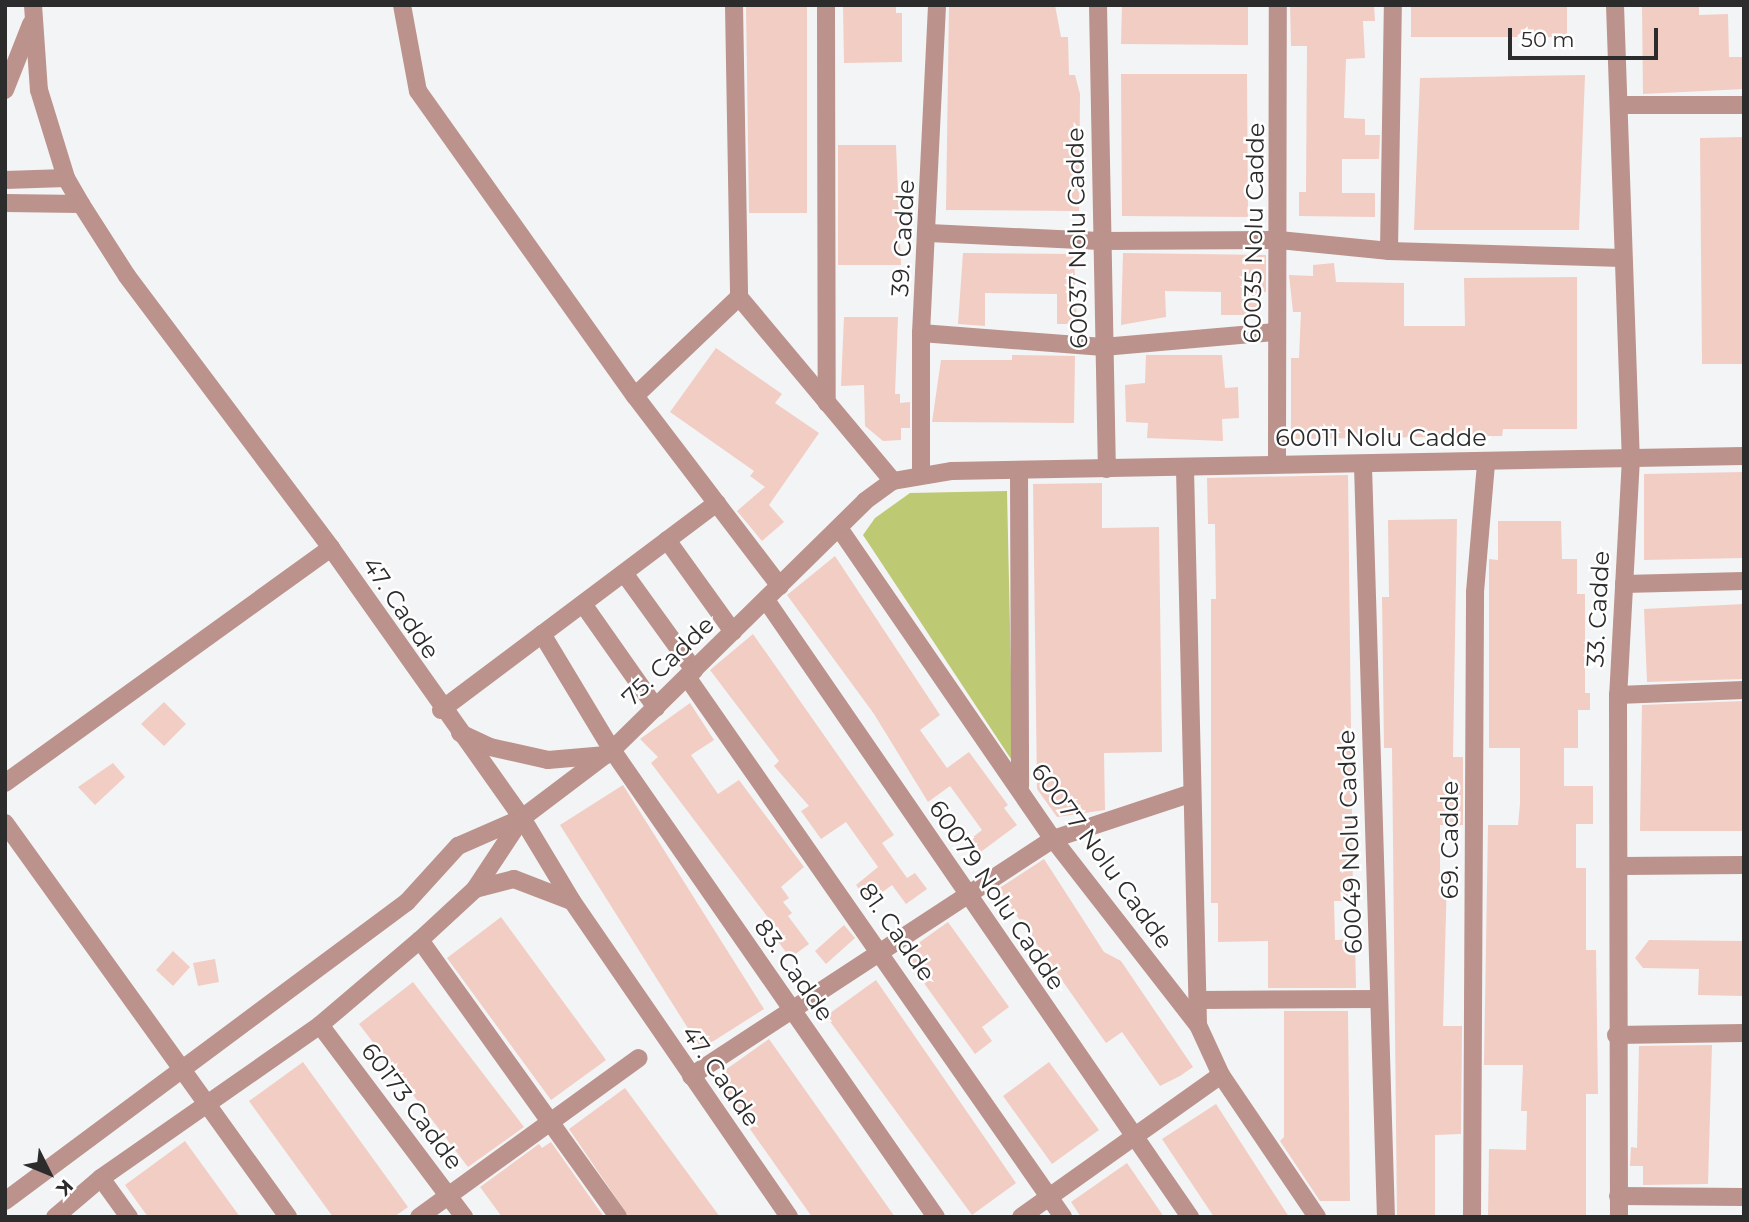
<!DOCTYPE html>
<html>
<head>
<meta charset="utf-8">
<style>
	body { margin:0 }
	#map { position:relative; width:1749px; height:1222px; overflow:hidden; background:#f3f4f5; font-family:Montserrat,sans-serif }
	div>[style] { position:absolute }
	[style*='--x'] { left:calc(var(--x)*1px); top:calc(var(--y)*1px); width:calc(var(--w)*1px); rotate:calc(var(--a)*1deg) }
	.green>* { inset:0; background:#bec974 }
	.building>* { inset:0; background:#f2cdc4 }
	.minor>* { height:18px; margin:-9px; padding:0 9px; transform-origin:9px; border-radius:9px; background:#bb928c }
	span { translate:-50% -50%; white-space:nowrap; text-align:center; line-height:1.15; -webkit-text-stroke:5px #fff; paint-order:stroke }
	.street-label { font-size:24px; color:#2c2c2c }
	.frame { position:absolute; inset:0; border:7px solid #2c2c2c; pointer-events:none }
	.north { position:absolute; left:14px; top:1138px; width:70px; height:70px; -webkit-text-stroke:5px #fff; paint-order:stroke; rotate:133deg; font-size:19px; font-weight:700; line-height:28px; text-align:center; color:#2c2c2c }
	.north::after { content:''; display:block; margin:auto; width:24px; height:32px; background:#2c2c2c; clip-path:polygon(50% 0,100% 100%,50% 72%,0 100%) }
	.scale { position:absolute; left:1508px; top:28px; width:150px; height:32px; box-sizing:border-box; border:4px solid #2c2c2c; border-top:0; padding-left:9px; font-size:21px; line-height:24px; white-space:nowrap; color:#2c2c2c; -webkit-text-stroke:5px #fff; paint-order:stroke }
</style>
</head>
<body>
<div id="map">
	<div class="green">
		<div style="clip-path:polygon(1007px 491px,1013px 762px,863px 535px,875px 518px,910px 493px)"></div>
	</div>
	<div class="building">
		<div style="clip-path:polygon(746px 5px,807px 5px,807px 213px,749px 213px)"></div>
		<div style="clip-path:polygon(843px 5px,896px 5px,896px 13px,902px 13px,902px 62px,844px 63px)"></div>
		<div style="clip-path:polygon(949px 5px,1055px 5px,1061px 37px,1068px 37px,1069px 75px,1075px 75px,1080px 94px,1079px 211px,946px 210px)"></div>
		<div style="clip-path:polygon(1122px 5px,1248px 5px,1248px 45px,1121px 44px)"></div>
		<div style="clip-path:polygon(1290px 5px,1374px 5px,1375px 21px,1363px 21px,1365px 58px,1346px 59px,1344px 118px,1365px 119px,1365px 135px,1380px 135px,1379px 159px,1342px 159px,1342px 193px,1375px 193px,1375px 217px,1299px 216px,1299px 192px,1306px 192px,1307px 46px,1291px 46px)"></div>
		<div style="clip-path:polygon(1411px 5px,1567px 5px,1567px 37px,1411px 37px)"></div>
		<div style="clip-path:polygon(1699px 6px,1699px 15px,1728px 14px,1729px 57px,1744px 57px,1744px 89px,1643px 94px,1642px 7px)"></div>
		<div style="clip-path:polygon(1121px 74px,1247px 74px,1248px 217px,1122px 216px)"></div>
		<div style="clip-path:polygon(1585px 75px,1579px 230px,1414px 230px,1420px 78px)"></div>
		<div style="clip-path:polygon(1744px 137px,1744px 364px,1702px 364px,1700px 138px)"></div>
		<div style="clip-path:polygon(838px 145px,896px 145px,901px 265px,838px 265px)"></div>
		<div style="clip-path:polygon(963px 253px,1074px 254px,1077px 324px,1057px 324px,1057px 294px,985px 293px,985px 326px,958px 324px)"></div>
		<div style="clip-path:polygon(1123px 253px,1266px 255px,1266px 292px,1259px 292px,1259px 315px,1221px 315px,1221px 292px,1165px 291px,1166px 317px,1121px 325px)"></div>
		<div style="clip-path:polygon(1334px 263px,1336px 282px,1404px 283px,1404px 326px,1465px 326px,1464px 278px,1577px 277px,1577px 429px,1503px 429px,1502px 436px,1291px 439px,1291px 358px,1299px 358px,1301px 312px,1293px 312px,1289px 275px,1313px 276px,1313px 265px)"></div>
		<div style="clip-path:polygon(844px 317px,898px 317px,895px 394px,900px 394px,900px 403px,910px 402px,910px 428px,901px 428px,901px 440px,883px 441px,865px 426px,864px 385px,841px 386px)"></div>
		<div style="clip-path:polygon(716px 348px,782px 394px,775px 403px,819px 433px,769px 505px,784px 522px,762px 541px,737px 511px,765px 487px,750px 476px,754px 471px,670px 412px)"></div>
		<div style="clip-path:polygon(1012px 355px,1075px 356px,1074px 423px,932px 422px,941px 360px,1012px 360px)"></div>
		<div style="clip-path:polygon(1146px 355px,1222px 355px,1225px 388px,1238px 387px,1239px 418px,1222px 419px,1223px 441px,1147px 438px,1148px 423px,1126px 422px,1125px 385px,1145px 383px)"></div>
		<div style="clip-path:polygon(1744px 472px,1744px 558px,1644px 560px,1644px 474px)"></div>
		<div style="clip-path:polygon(1348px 475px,1353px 901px,1334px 901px,1335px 940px,1355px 939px,1356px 988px,1268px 988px,1268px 941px,1218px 942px,1218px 903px,1211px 903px,1211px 599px,1216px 599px,1215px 524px,1208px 524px,1207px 478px)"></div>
		<div style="clip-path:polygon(1102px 483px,1102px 528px,1159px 527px,1162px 752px,1104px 753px,1105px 810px,1057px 817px,1037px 789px,1033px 484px)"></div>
		<div style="clip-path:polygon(1457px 519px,1453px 757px,1463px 757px,1463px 825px,1440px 825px,1440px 875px,1447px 875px,1443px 1026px,1462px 1026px,1461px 1134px,1435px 1135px,1435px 1217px,1397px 1217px,1392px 748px,1384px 748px,1382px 597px,1389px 597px,1388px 520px)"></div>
		<div style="clip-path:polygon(1498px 521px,1561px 521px,1562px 559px,1577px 559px,1577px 594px,1585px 594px,1585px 693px,1590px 693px,1590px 710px,1578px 710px,1578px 748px,1564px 748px,1564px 786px,1593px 786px,1593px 824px,1576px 824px,1576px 868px,1586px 868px,1586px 950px,1596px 950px,1598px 1094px,1586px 1094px,1586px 1217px,1488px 1217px,1489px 1149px,1526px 1150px,1527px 1111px,1521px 1111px,1523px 1065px,1484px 1065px,1488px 825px,1518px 825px,1520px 804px,1520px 748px,1489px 748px,1489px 559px,1498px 560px)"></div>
		<div style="clip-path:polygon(835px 556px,940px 715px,920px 730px,947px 768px,969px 752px,1008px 805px,1004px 808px,1017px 825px,978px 854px,968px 841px,982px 830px,950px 786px,928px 802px,874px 714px,787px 595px)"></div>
		<div style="clip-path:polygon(1744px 604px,1744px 679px,1647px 682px,1644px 609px)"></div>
		<div style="clip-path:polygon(753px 634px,894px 835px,882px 843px,907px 878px,915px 873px,927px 889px,906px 904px,892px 885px,869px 902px,856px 885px,878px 867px,846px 822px,821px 839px,801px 811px,809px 806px,774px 766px,779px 761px,710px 670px)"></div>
		<div style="clip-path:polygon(1744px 701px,1744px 831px,1640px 831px,1642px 705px)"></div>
		<div style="clip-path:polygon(164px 702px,186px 724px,164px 746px,141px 724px)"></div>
		<div style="clip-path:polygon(690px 703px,714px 740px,691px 755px,718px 794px,739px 780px,804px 867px,781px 887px,789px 898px,783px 902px,792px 913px,788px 916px,809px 944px,790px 958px,777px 940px,782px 936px,651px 763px,658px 757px,640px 739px)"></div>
		<div style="clip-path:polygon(113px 763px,125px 777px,95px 805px,78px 787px)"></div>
		<div style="clip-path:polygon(623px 785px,764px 1009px,701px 1049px,560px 825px)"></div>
		<div style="clip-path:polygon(1044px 859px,1104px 952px,1121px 961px,1193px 1067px,1180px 1076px,1160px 1086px,1122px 1032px,1106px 1043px,998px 889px)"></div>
		<div style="clip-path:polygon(501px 917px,606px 1060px,551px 1100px,447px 958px)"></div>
		<div style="clip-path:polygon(948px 922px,1009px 1007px,982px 1027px,992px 1041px,975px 1054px,903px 954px)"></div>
		<div style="clip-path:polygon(844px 925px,855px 938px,826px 964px,815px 951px)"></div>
		<div style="clip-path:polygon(1649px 940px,1744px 941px,1744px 996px,1698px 995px,1699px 969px,1643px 968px,1635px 958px)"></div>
		<div style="clip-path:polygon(173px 951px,190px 967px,173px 986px,156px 970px)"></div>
		<div style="clip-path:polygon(215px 959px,219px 982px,198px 986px,193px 963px)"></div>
		<div style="clip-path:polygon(876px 980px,1016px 1183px,972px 1215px,826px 1016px)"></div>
		<div style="clip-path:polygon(413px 982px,524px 1127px,468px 1167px,359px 1024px)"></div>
		<div style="clip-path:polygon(1284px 1011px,1348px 1011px,1350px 1201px,1320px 1201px,1280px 1141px,1284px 1137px)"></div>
		<div style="clip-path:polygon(769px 1039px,895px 1217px,812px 1217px,714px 1078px)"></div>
		<div style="clip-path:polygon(1712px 1045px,1708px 1184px,1643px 1185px,1643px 1166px,1630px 1166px,1631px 1147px,1637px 1148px,1639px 1046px)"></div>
		<div style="clip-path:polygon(303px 1062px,408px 1207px,394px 1217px,333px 1217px,249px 1101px)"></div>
		<div style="clip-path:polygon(1049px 1062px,1099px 1130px,1052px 1164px,1003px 1096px)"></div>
		<div style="clip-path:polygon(625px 1088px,720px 1217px,629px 1217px,569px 1129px)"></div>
		<div style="clip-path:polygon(1216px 1104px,1289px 1217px,1214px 1217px,1162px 1139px)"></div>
		<div style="clip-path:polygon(185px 1141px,240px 1217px,148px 1217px,125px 1185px)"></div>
		<div style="clip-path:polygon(551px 1142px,604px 1217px,502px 1217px,480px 1187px,539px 1144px,542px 1148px)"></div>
		<div style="clip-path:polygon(1127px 1163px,1164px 1217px,1081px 1217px,1071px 1202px)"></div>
	</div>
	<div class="minor">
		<div style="--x:33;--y:5;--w:85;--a:86"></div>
		<div style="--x:39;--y:90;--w:92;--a:72.9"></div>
		<div style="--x:66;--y:178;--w:30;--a:60"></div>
		<div style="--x:81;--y:204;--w:85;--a:57.4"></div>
		<div style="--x:127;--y:276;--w:340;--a:53.1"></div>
		<div style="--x:331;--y:548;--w:331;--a:54.7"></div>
		<div style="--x:522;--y:818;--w:97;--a:58.9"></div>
		<div style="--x:572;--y:901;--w:383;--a:55.5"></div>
		<div style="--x:402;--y:5;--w:87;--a:79.5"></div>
		<div style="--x:418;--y:91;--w:374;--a:54.6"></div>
		<div style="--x:635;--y:396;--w:239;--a:52.7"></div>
		<div style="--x:734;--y:5;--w:292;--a:89"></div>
		<div style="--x:739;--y:297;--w:240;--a:50.1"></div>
		<div style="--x:826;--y:5;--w:398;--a:89.9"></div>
		<div style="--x:1098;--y:5;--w:464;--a:88.9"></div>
		<div style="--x:1615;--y:5;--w:453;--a:88"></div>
		<div style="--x:1631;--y:458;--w:237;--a:93.1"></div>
		<div style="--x:1618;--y:695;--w:522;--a:89.89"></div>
		<div style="--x:5;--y:90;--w:71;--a:-68.5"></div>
		<div style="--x:1623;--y:105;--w:121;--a:0"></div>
		<div style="--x:5;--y:180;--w:61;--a:-1.9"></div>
		<div style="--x:5;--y:203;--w:76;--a:0.8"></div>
		<div style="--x:929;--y:233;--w:171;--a:2.7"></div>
		<div style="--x:1100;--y:241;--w:179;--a:-0.3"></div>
		<div style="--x:1279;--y:240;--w:111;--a:5.7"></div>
		<div style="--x:1389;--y:251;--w:233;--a:1.7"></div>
		<div style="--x:1389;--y:251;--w:246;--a:-89.1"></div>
		<div style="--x:921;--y:333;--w:183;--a:4.4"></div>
		<div style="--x:1103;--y:347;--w:174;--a:-5"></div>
		<div style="--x:635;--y:396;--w:144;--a:-43.6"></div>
		<div style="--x:1277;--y:462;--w:457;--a:-89.9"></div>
		<div style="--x:1363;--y:466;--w:751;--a:88.25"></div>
		<div style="--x:1185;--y:469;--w:556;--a:88.66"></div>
		<div style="--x:1019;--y:470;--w:316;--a:89.8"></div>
		<div style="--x:921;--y:474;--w:141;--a:-90"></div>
		<div style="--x:921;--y:333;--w:328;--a:-87.2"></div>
		<div style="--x:839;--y:528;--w:378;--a:55.5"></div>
		<div style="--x:1053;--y:839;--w:236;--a:52.1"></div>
		<div style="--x:1198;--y:1025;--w:55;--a:65.3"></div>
		<div style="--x:1221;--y:1075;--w:171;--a:55.9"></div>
		<div style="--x:667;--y:540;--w:113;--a:54.3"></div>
		<div style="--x:624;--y:573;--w:120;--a:54.2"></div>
		<div style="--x:1624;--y:584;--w:120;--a:-1.4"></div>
		<div style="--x:766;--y:600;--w:749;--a:55.5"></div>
		<div style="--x:583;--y:604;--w:127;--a:54.9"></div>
		<div style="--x:542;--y:634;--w:135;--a:58.9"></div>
		<div style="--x:612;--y:750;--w:568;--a:55.25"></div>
		<div style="--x:687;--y:677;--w:658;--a:55.15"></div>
		<div style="--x:1618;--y:695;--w:126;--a:-2.3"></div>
		<div style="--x:441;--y:710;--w:345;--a:-36.9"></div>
		<div style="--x:460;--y:733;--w:33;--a:25"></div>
		<div style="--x:490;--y:747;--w:59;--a:12.6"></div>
		<div style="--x:548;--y:760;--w:58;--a:-4.9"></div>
		<div style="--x:5;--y:783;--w:402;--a:-35.8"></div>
		<div style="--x:5;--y:823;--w:485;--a:54.3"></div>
		<div style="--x:1622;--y:866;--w:122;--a:-0.5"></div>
		<div style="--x:475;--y:889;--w:40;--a:-14.4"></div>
		<div style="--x:514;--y:879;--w:61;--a:21.1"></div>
		<div style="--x:420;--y:940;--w:340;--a:54.4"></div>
		<div style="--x:1198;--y:1000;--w:181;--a:-0.3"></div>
		<div style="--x:320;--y:1025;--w:240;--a:53.1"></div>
		<div style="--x:1616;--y:1035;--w:128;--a:-0.9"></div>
		<div style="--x:691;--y:1076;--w:433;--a:-33.2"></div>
		<div style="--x:1053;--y:839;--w:146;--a:-18.3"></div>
		<div style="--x:101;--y:1178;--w:48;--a:54.3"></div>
		<div style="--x:1618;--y:1196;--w:126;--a:0.5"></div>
		<div style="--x:5;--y:1201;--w:501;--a:-36.64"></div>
		<div style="--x:407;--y:902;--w:76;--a:-47.7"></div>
		<div style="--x:458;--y:846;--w:70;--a:-23.6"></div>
		<div style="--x:522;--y:818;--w:113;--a:-37.1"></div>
		<div style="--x:612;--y:750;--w:355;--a:-44.5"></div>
		<div style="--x:865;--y:501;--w:34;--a:-36"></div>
		<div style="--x:893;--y:481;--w:60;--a:-9.6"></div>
		<div style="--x:952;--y:471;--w:792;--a:-1.09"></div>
		<div style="--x:55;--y:1217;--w:60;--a:-40.3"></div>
		<div style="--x:101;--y:1178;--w:267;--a:-34.9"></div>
		<div style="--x:320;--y:1025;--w:131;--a:-40.4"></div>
		<div style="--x:420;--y:940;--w:75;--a:-42.8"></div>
		<div style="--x:475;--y:889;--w:85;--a:-56.5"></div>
		<div style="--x:419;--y:1217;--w:271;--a:-35.9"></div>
		<div style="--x:1021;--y:1217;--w:245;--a:-35.4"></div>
		<div style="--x:1472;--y:1217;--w:625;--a:-89.72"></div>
		<div style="--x:1475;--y:592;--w:129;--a:-85.1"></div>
	</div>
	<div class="street-label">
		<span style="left:1254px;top:233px;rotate:-89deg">60035 Nolu Cadde</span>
		<span style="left:903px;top:238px;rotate:-87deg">39. Cadde</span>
		<span style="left:1077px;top:238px;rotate:-91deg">60037 Nolu Cadde</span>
		<span style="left:1381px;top:438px">60011 Nolu Cadde</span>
		<span style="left:401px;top:608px;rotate:56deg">47. Cadde</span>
		<span style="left:1598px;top:609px;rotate:-87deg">33. Cadde</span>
		<span style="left:668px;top:661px;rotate:-44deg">75. Cadde</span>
		<span style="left:1450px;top:840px;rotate:-90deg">69. Cadde</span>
		<span style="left:1350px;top:842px;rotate:-92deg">60049 Nolu Cadde</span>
		<span style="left:1102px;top:856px;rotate:54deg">60077 Nolu Cadde</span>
		<span style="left:997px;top:895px;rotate:56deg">60079 Nolu Cadde</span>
		<span style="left:897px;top:932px;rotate:55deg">81. Cadde</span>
		<span style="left:794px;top:970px;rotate:55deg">83. Cadde</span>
		<span style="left:721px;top:1076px;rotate:55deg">47. Cadde</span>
		<span style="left:412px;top:1106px;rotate:53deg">60173 Cadde</span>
	</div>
	<div class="frame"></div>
	<div class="north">K</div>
	<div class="scale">50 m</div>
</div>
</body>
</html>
